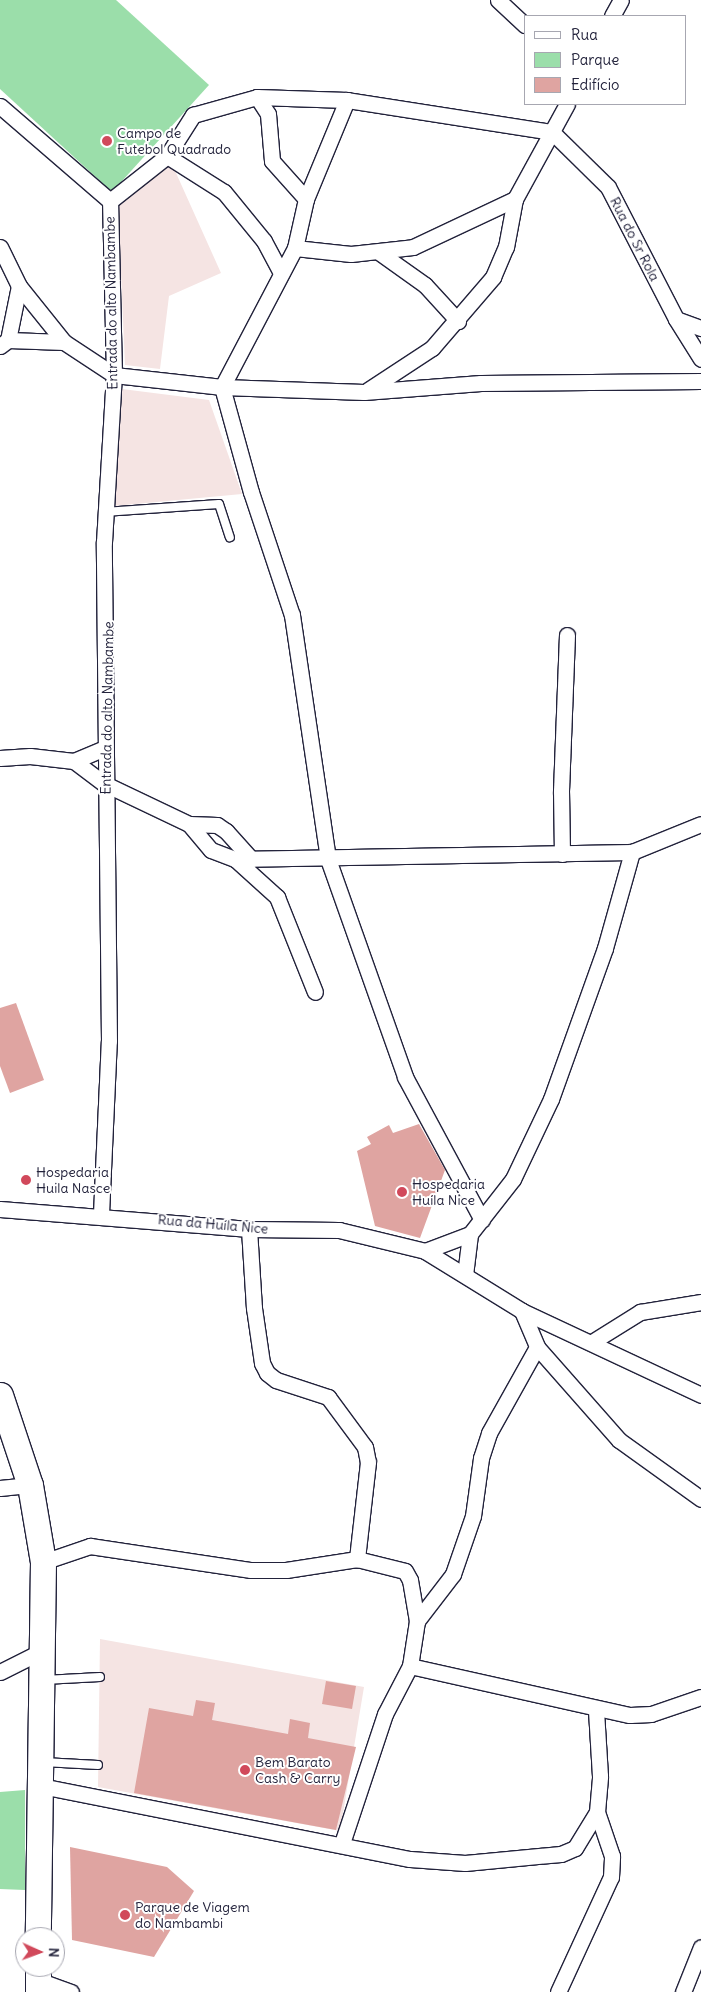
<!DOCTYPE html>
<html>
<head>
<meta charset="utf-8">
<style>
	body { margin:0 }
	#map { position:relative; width:701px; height:1992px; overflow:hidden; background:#fff; font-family:Delius,sans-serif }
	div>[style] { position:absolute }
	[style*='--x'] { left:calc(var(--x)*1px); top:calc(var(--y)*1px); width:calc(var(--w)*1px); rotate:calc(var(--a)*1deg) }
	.built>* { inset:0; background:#f5e4e3 }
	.green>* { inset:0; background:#9bdeaa }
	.building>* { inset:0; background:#dfa4a1 }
	.roads { filter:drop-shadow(1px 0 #22223b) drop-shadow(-1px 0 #22223b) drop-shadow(0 1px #22223b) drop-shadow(0 -1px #22223b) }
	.lane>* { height:8px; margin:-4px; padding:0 4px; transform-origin:4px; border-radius:4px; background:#fff }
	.street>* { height:15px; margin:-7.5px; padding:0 7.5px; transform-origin:7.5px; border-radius:7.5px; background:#fff }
	.primary>* { height:25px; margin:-12.5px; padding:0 12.5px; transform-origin:12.5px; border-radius:12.5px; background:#fff }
	.dots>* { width:14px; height:14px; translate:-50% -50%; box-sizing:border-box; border:2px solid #fff; border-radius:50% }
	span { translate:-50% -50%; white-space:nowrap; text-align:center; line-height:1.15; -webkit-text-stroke:4px #fff; paint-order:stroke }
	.poi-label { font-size:14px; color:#22223b }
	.left { translate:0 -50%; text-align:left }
	.street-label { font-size:14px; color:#22223b }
	.legend { position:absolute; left:524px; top:15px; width:162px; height:90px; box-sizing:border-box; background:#fff; border:1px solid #a7a7b1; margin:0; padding:6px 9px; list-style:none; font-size:15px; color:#22223b }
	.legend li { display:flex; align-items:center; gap:10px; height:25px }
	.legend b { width:25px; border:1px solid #a7a7b1 }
	.north { position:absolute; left:15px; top:1927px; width:50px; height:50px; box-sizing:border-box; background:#fff; border:1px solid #a7a7b1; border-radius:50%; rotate:92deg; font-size:14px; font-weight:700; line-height:20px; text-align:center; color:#22223b }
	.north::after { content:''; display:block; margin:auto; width:18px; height:22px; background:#d1495b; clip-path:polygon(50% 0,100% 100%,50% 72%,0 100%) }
</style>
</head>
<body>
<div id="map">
	<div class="built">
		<div style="clip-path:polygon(172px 164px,221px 273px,169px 296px,160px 369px,125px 365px,118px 205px)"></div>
		<div style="clip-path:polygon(122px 389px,209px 400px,242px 494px,114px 506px)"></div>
		<div style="clip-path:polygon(100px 1639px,364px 1687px,340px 1831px,98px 1787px)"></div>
	</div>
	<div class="green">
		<div style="clip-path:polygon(0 0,116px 0,209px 85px,112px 192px,0 89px)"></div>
		<div style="clip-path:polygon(25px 1790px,25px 1890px,0 1889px,0 1792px)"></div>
	</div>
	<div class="building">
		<div style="clip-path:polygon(16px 1003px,44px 1080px,10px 1093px,0 1066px,0 1008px)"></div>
		<div style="clip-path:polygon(419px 1124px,445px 1170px,420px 1238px,375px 1226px,357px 1151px,371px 1144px,367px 1137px,389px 1125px,393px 1133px)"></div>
		<div style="clip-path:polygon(326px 1681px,356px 1686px,352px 1709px,322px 1704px)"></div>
		<div style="clip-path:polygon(196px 1700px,215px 1703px,212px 1720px,288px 1734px,290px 1719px,310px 1723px,308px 1738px,356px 1747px,336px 1830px,134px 1793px,149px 1708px,193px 1716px)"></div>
		<div style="clip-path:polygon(70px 1847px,167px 1867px,194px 1891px,154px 1957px,72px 1940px)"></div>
	</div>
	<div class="roads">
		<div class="lane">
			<div style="--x:104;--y:512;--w:115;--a:-4"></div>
			<div style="--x:219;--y:504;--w:35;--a:72"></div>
			<div style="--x:44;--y:1680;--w:56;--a:-3.1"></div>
			<div style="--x:43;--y:1762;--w:55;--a:3.1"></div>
		</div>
		<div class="street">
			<div style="--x:498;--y:0;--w:37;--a:43"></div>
			<div style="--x:612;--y:16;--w:18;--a:-61"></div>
			<div style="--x:257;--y:97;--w:20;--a:57"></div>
			<div style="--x:268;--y:114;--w:47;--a:85.1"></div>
			<div style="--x:272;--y:161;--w:51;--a:48.2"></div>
			<div style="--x:347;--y:100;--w:107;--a:112.5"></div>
			<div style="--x:306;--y:199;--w:50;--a:102.7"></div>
			<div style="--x:295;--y:248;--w:157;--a:117.7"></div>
			<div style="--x:222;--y:387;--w:109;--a:74.6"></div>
			<div style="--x:251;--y:492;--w:130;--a:71.6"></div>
			<div style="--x:292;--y:615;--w:247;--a:81.6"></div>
			<div style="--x:328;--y:859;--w:231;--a:70.5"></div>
			<div style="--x:405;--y:1077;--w:162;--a:61.7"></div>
			<div style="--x:0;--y:106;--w:145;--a:40.8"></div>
			<div style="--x:110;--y:201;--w:73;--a:-38.3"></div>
			<div style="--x:167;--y:156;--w:49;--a:-57.6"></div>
			<div style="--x:193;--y:115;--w:66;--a:-15.7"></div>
			<div style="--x:257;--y:97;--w:90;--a:1.9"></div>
			<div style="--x:347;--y:100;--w:207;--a:8.9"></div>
			<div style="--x:552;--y:132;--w:78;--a:44.5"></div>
			<div style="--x:608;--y:187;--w:148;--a:62.7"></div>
			<div style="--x:676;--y:319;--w:47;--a:58"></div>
			<div style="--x:167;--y:156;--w:67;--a:32.3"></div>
			<div style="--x:224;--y:192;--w:63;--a:50.8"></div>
			<div style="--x:264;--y:241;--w:34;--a:62"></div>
			<div style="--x:0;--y:247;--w:43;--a:64"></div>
			<div style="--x:19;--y:286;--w:72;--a:51.2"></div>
			<div style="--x:64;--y:342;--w:60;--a:33.4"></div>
			<div style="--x:114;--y:375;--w:109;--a:6.3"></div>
			<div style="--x:222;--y:387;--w:142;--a:2"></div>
			<div style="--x:364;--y:392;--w:117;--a:-4.4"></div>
			<div style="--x:481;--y:383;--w:220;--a:-0.5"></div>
			<div style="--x:295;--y:248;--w:56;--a:6.1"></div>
			<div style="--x:351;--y:254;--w:62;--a:-6.4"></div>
			<div style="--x:413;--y:247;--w:113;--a:-25.2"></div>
			<div style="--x:380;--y:253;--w:55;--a:35.4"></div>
			<div style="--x:425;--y:285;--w:49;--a:47.5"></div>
			<div style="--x:676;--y:319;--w:27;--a:20"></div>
			<div style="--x:8;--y:340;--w:55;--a:-78.5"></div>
			<div style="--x:0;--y:346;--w:10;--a:-37"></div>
			<div style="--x:8;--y:340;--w:56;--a:2"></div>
			<div style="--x:368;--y:390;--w:77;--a:-33.3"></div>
			<div style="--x:432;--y:348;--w:94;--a:-49.3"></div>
			<div style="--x:493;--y:277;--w:33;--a:-67"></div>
			<div style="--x:506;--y:247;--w:49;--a:-79.4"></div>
			<div style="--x:515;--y:199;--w:108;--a:-61.3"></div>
			<div style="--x:0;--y:758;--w:30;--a:-4"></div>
			<div style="--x:30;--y:756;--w:44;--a:6.5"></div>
			<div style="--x:74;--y:761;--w:39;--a:37"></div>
			<div style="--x:105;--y:784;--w:93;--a:25.5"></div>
			<div style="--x:189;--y:824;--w:34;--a:50"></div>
			<div style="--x:211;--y:850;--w:26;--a:21"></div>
			<div style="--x:235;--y:859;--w:397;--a:-1"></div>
			<div style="--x:632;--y:852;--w:74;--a:-22.1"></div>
			<div style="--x:74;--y:761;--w:33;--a:-23"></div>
			<div style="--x:189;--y:824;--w:28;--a:2"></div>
			<div style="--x:217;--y:825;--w:11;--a:34"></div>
			<div style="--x:226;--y:831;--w:38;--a:48"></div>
			<div style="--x:562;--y:854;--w:63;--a:-90.9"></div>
			<div style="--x:561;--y:791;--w:156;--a:-87.8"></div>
			<div style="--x:235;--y:859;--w:57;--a:42.1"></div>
			<div style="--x:277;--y:897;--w:102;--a:68.2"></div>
			<div style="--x:0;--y:1209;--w:250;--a:4.6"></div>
			<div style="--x:249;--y:1229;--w:90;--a:0.6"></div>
			<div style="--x:339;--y:1230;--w:89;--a:13.7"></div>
			<div style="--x:425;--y:1251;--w:114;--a:31.7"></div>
			<div style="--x:522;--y:1311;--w:198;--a:25.1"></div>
			<div style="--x:101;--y:1214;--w:173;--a:-87.4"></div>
			<div style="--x:109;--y:1041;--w:499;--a:-90.6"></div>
			<div style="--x:104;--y:542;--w:167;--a:-86.6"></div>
			<div style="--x:114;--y:375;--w:174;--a:-91.3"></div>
			<div style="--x:249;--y:1229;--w:79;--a:86.4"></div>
			<div style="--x:254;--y:1308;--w:56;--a:81.7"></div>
			<div style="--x:262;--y:1363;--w:11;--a:63"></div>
			<div style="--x:267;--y:1373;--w:11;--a:38"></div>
			<div style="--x:276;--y:1380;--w:55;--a:18.1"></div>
			<div style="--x:328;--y:1397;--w:62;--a:53.5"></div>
			<div style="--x:365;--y:1447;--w:15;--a:79"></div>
			<div style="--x:368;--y:1462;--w:98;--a:96.5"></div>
			<div style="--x:425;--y:1251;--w:48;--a:-20.7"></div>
			<div style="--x:470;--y:1234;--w:70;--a:-52"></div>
			<div style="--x:513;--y:1179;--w:89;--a:-64.6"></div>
			<div style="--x:551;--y:1099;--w:160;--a:-70.3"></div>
			<div style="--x:605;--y:948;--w:100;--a:-74.3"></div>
			<div style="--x:465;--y:1275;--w:41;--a:-83"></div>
			<div style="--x:522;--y:1311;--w:39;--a:67"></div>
			<div style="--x:537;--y:1347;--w:124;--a:48.6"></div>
			<div style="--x:619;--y:1440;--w:101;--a:35.7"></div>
			<div style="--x:592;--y:1342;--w:57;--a:-32"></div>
			<div style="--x:640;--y:1312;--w:62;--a:-9.3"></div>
			<div style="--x:0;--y:1488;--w:30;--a:-6"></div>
			<div style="--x:43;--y:1562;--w:50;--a:-18.8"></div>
			<div style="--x:90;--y:1546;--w:163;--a:8.5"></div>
			<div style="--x:251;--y:1570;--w:35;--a:0"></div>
			<div style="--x:286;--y:1570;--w:72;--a:-8.8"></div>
			<div style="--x:357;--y:1559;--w:49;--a:14"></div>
			<div style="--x:405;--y:1571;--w:10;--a:61"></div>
			<div style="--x:410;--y:1580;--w:42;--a:80.3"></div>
			<div style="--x:417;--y:1621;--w:46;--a:98.8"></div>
			<div style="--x:410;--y:1666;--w:54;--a:117.5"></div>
			<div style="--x:385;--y:1714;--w:136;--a:108.4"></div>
			<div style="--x:417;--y:1621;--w:59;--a:-52.5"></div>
			<div style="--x:453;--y:1574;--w:61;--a:-71"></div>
			<div style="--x:473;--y:1516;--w:59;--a:-82.1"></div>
			<div style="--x:481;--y:1458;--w:26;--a:-72"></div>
			<div style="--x:489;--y:1433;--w:98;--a:-60.8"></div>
			<div style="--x:410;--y:1666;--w:225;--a:12.6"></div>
			<div style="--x:630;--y:1715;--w:21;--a:-3"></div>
			<div style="--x:651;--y:1714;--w:53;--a:-18.8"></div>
			<div style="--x:0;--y:1672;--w:49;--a:-26.6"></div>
			<div style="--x:41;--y:1786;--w:376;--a:11.2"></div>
			<div style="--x:410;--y:1859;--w:55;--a:4.2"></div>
			<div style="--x:465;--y:1863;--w:96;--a:-5.4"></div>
			<div style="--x:561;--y:1854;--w:15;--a:-23"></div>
			<div style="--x:575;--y:1848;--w:42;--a:-58.6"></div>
			<div style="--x:38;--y:1980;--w:35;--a:20"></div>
			<div style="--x:558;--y:1992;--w:127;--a:-65.3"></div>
			<div style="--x:611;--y:1877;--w:21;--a:-87"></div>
			<div style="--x:612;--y:1856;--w:46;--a:-108.8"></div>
			<div style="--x:597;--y:1812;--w:36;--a:-85"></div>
			<div style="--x:600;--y:1776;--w:66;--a:-93.5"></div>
			<div style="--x:683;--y:1992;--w:48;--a:-68.2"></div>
		</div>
		<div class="primary">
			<div style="--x:0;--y:1395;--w:95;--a:71.6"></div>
			<div style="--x:30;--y:1485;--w:78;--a:80.4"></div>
			<div style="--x:43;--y:1562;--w:375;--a:90.8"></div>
			<div style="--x:38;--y:1992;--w:25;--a:-90"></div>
		</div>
	</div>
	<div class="dots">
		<div style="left:107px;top:141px;background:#d1495b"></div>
		<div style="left:26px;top:1180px;background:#d1495b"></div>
		<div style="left:402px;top:1192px;background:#d1495b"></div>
		<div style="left:245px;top:1770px;background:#d1495b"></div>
		<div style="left:125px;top:1915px;background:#d1495b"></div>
	</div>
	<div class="poi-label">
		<span class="left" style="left:117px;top:141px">Campo de<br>Futebol Quadrado</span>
		<span class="left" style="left:36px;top:1180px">Hospedaria<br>Huila Nasce</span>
		<span class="left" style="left:412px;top:1192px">Hospedaria<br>Huíla Nice</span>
		<span class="left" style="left:255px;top:1770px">Bem Barato<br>Cash &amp; Carry</span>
		<span class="left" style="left:135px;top:1915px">Parque de Viagem<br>do Nambambi</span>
	</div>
	<div class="street-label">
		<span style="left:635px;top:239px;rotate:63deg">Rua do Sr Rola</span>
		<span style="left:111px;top:303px;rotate:-91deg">Entrada do alto Nambambe</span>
		<span style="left:107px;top:708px;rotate:-89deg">Entrada do alto Nambambe</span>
		<span style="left:213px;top:1224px;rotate:5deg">Rua da Huíla Nice</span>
	</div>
	<ul class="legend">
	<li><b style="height:6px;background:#fff"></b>Rua</li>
	<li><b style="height:14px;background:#9bdeaa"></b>Parque</li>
	<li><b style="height:14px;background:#dfa4a1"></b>Edifício</li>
	</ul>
	<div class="north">N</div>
</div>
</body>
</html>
